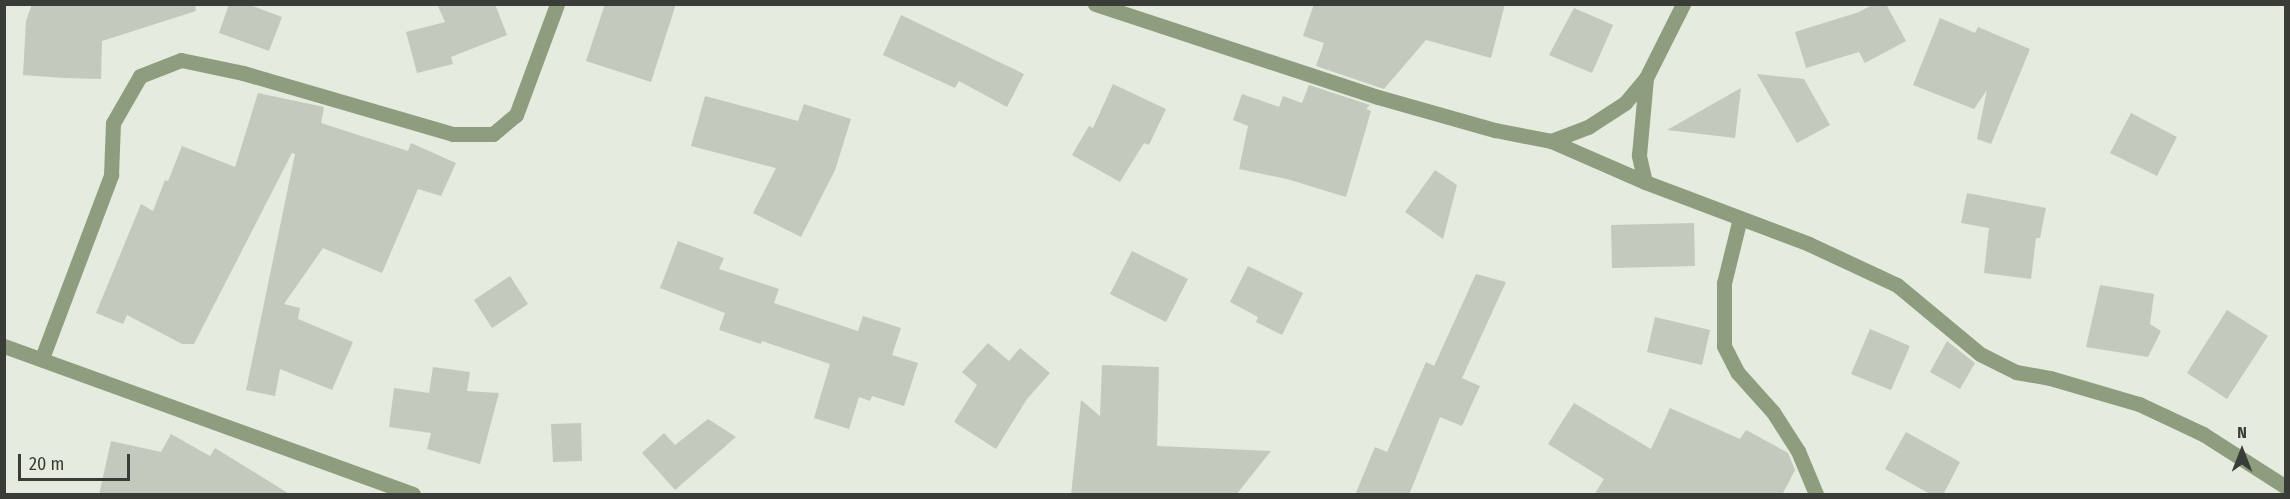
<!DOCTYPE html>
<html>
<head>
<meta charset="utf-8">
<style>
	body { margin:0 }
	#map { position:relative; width:2290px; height:499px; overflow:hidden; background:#e5ebde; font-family:"Fira Sans Condensed",sans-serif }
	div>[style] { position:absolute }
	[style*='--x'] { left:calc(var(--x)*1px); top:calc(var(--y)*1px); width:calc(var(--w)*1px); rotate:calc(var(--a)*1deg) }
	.building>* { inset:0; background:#c3c9bd }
	.minor>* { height:15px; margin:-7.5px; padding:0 7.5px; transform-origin:7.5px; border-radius:7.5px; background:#8d9d7d }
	span { translate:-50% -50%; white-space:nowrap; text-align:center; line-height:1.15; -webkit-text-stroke:4.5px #e5ebde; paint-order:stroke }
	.frame { position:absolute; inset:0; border:6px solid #393c37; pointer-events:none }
	.north { position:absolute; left:2212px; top:421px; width:60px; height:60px; -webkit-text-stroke:4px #e5ebde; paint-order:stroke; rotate:0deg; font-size:16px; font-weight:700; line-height:24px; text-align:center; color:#393c37 }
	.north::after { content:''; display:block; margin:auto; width:21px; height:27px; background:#393c37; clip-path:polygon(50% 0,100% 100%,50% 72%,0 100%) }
	.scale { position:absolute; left:18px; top:454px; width:112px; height:27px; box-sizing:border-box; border:3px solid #393c37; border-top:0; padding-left:8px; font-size:18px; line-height:21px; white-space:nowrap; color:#393c37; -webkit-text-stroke:4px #e5ebde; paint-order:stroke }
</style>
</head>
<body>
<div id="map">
	<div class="building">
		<div style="clip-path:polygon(32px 4px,195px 4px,196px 11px,102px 41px,101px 79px,64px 78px,23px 75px,26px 21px)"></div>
		<div style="clip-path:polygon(229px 4px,247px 4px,282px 17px,269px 51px,219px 33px)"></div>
		<div style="clip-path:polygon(437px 4px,495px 4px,507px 35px,451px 57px,453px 64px,417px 73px,406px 32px,445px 22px)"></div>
		<div style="clip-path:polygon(605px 4px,676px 4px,651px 82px,586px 61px)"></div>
		<div style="clip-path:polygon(1314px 4px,1505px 4px,1491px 58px,1426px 40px,1384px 89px,1316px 66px,1324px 43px,1303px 36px)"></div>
		<div style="clip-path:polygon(1874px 4px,1886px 4px,1906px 41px,1865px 63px,1859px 52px,1806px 68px,1795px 32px,1859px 12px)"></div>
		<div style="clip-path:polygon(1574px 8px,1613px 25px,1592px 73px,1549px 55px)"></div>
		<div style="clip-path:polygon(901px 15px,1024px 74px,1007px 107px,959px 81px,955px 88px,883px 55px)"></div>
		<div style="clip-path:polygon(1940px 18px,1975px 33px,1978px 27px,2030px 49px,1991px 144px,1977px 139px,1987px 90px,1974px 109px,1913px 85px)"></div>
		<div style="clip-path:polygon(1757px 74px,1804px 79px,1830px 125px,1797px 143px)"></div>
		<div style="clip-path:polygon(1113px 84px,1166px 109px,1149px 145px,1144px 143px,1120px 182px,1072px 155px,1089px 126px,1093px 128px)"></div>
		<div style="clip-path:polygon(1309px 85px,1370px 105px,1366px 109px,1371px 111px,1346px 197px,1287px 179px,1239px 169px,1248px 126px,1233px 120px,1242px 94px,1279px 107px,1283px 96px,1302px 103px)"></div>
		<div style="clip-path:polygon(1741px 88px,1735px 138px,1667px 130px)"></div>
		<div style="clip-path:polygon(258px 93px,324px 107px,321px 123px,408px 151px,411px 143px,456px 163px,441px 196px,418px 189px,382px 273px,323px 248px,284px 304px,300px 308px,298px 319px,353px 342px,332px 390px,280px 369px,275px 396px,246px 390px,295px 154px,292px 153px,194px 344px,182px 344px,127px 315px,123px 324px,96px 313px,141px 204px,153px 211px,165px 180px,168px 181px,182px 146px,235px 167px)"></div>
		<div style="clip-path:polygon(705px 96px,798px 121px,804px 104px,851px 119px,835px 170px,801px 237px,753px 213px,776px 168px,691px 146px)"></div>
		<div style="clip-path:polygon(2131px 113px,2177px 137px,2157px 176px,2110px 153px)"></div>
		<div style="clip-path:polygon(1435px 170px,1457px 185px,1443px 239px,1405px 212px)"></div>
		<div style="clip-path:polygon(1967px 193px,2046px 208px,2040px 238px,2036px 238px,2031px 279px,1984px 273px,1989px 228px,1961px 223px)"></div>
		<div style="clip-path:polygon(1694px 223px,1695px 266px,1612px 268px,1611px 225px)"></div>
		<div style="clip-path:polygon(678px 241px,724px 258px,719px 269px,779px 289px,774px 303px,858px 331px,863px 316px,901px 328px,892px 355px,918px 363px,904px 406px,872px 396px,870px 401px,859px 397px,849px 429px,814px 418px,830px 364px,762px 341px,761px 344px,719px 330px,725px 313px,660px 288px)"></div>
		<div style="clip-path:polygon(1132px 251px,1188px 279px,1166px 322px,1110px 294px)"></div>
		<div style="clip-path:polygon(1248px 266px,1303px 293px,1282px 335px,1256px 322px,1258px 317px,1230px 302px)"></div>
		<div style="clip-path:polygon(1476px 274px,1506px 282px,1462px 378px,1480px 386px,1462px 426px,1440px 417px,1409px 495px,1355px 495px,1375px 447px,1387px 452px,1426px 362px,1434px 366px)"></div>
		<div style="clip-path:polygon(510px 276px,528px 304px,492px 328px,474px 300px)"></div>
		<div style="clip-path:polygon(2100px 285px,2154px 294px,2150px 324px,2161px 331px,2148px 357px,2086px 347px)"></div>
		<div style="clip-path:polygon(2227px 310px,2268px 336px,2227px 399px,2187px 373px)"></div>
		<div style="clip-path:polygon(1655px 317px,1710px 330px,1702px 365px,1647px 352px)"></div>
		<div style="clip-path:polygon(1870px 329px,1910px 346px,1891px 390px,1851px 374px)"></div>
		<div style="clip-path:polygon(1947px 341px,1975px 363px,1960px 389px,1930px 372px)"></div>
		<div style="clip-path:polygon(988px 343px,1009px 361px,1020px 348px,1050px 373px,1027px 399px,996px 449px,954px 422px,977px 385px,962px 372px)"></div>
		<div style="clip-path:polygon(1102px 365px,1159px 367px,1157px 446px,1271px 451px,1236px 495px,1071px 495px,1081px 400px,1100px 416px)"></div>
		<div style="clip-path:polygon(433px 367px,470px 372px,467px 391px,499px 393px,480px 464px,427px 449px,431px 433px,389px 427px,394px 388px,429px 393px)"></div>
		<div style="clip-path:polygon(1574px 403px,1651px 449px,1670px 408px,1740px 439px,1746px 430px,1788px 453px,1795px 470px,1782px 495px,1594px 495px,1604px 479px,1548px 444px)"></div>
		<div style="clip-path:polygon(708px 419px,736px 437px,675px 490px,642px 453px,664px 433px,675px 445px)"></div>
		<div style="clip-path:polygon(581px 423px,582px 461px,553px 462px,551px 424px)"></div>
		<div style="clip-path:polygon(1906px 432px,1960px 462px,1943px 495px,1932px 495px,1885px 469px)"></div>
		<div style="clip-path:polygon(171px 434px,210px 456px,215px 448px,291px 495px,99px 495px,111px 441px,161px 452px)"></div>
	</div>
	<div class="minor">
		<div style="--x:1095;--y:4;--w:298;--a:18.2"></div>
		<div style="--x:1378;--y:97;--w:122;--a:15.8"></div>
		<div style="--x:1495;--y:130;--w:57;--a:11.1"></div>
		<div style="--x:1551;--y:141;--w:103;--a:23.6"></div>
		<div style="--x:1645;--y:182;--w:175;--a:20.7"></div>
		<div style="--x:1809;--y:244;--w:97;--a:25"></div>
		<div style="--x:1897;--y:285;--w:108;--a:39.7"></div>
		<div style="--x:1980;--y:354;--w:40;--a:26.6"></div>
		<div style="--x:2016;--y:372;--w:35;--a:10"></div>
		<div style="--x:2050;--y:378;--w:93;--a:16.3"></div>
		<div style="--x:2139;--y:404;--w:71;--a:25.1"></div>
		<div style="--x:2203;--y:434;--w:98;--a:32.6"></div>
		<div style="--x:1551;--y:141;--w:40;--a:-21"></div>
		<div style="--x:1588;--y:127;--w:44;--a:-33"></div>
		<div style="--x:1625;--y:103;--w:33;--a:-50"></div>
		<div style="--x:1646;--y:78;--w:83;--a:-63.4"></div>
		<div style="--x:1645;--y:182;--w:28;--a:-103"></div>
		<div style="--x:1639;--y:155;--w:77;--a:-84.8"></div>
		<div style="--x:1740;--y:218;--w:67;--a:103.8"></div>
		<div style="--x:1724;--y:283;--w:63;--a:90"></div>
		<div style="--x:1724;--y:346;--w:30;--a:63"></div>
		<div style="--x:1738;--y:373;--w:52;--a:48.1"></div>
		<div style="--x:1773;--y:412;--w:46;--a:57.3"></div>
		<div style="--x:1798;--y:451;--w:47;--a:67.3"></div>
		<div style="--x:4;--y:346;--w:435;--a:19.9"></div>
		<div style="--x:42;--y:358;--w:196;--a:-69.3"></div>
		<div style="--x:111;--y:175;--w:52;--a:-87.8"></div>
		<div style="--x:113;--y:123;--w:54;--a:-60.1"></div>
		<div style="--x:140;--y:76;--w:44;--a:-21.3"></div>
		<div style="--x:181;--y:60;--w:63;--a:11.8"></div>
		<div style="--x:243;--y:73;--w:219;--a:16.2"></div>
		<div style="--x:453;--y:134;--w:40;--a:0"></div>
		<div style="--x:493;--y:134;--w:30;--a:-40"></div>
		<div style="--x:516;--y:115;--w:118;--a:-69.7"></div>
	</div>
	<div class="frame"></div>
	<div class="north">N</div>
	<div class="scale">20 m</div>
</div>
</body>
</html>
